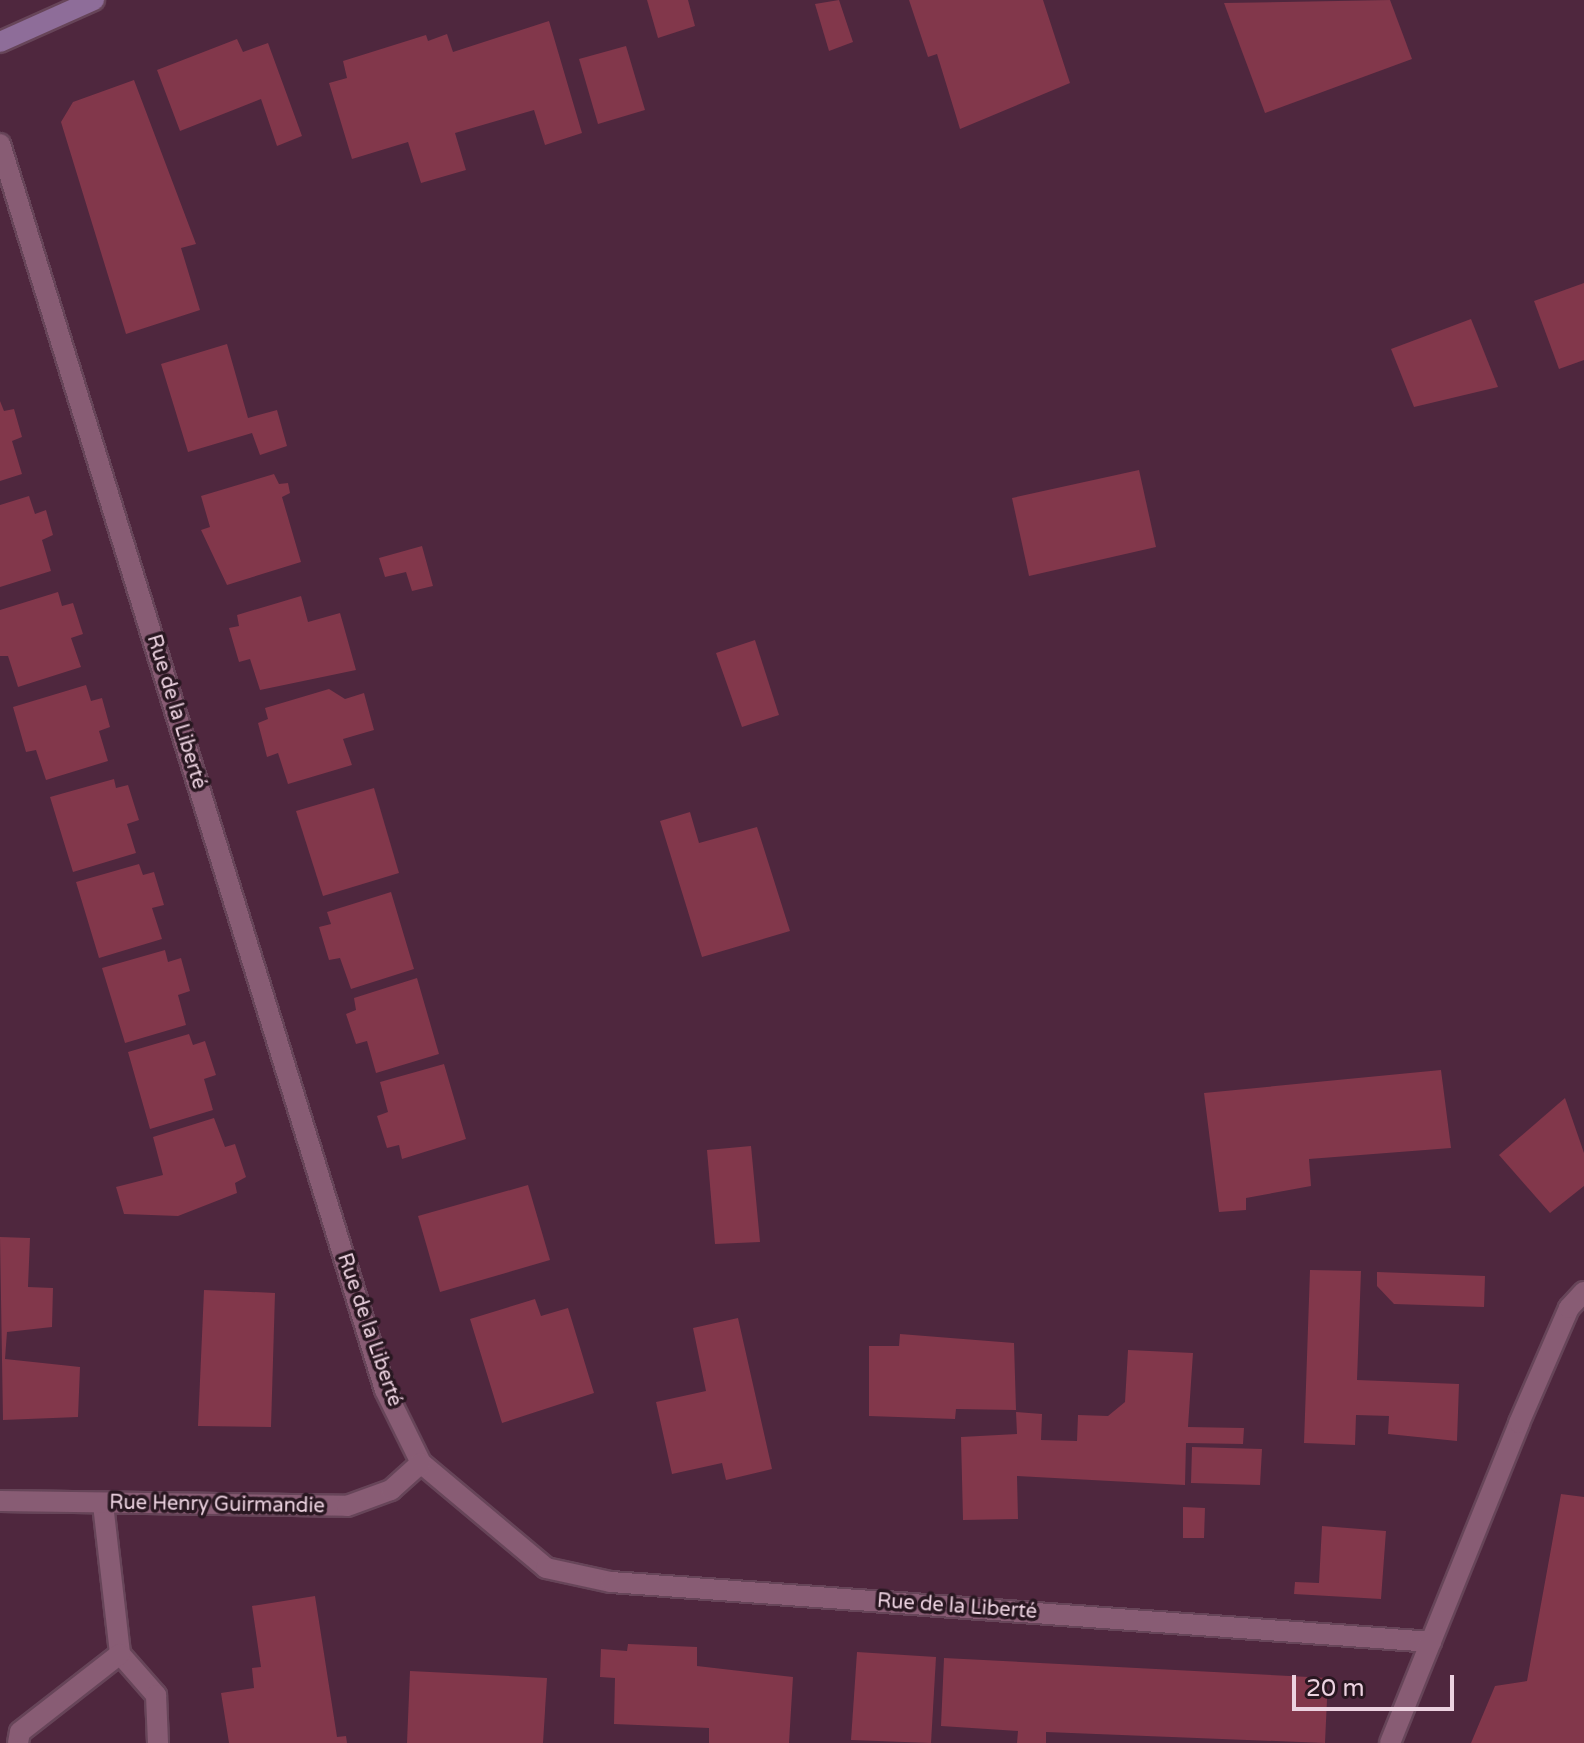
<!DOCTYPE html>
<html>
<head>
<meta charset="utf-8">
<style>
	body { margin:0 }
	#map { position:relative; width:1584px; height:1743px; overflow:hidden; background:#4f273e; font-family:"Varela Round",sans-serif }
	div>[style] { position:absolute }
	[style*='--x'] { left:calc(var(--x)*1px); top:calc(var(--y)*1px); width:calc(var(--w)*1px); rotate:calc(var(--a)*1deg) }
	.building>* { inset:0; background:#82374b }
	.roads { filter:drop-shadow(2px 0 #674559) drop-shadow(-2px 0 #674559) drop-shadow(0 2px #674559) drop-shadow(0 -2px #674559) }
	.service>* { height:20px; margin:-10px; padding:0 10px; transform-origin:10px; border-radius:10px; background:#885c74 }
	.minor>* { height:20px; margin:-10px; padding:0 10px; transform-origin:10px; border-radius:10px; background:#885c74 }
	.secondary>* { height:20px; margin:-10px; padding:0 10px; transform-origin:10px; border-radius:10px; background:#8e6d99 }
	span { translate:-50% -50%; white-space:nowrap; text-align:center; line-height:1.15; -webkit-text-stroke:7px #291721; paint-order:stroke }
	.street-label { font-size:20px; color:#ecd2e0 }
	.scale { position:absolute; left:1292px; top:1675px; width:162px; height:36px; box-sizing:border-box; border:4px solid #ecd2e0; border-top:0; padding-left:10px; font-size:24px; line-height:28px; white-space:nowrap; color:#ecd2e0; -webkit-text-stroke:6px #291721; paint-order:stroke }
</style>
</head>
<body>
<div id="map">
	<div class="building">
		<div style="clip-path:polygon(647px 0,688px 0,695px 26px,658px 38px)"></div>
		<div style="clip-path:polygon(839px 0,853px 42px,829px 51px,815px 4px)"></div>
		<div style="clip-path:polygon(909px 0,1043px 0,1070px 83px,960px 129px,937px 54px,928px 57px)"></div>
		<div style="clip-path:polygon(1390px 0,1412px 59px,1265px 113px,1224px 3px)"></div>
		<div style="clip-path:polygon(549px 21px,582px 133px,545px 145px,534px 110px,455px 133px,466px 170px,421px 183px,408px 142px,352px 159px,329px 83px,347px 78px,343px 61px,426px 35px,428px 41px,447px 34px,453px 52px)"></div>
		<div style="clip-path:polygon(237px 39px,243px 52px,268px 43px,302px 136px,277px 146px,261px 99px,180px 131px,157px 70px)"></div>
		<div style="clip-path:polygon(626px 46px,645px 110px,598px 124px,579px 59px)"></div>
		<div style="clip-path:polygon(134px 80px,196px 244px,181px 248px,200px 310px,126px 334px,61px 122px,73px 102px)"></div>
		<div style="clip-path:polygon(1584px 283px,1584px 360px,1559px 369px,1534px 301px)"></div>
		<div style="clip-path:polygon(1471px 319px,1498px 387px,1414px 407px,1391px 349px)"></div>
		<div style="clip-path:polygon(227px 344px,248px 418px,277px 410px,287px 446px,260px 455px,252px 433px,188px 452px,161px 364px)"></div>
		<div style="clip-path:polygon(0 401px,4px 411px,14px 409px,22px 437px,12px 441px,22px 474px,0 481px)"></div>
		<div style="clip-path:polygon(1139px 470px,1156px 547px,1029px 576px,1012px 498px)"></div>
		<div style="clip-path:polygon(274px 474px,279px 484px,288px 483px,290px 493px,282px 497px,301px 562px,227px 585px,201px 530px,210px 527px,201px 496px)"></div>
		<div style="clip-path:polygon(29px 496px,35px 514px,46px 510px,53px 535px,42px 540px,51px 571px,0 587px,0 505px)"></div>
		<div style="clip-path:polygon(422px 546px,433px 586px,412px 591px,406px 572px,385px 577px,379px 558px)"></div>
		<div style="clip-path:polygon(58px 592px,62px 606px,73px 603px,83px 634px,71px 638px,81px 667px,18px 687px,8px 656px,0 656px,0 610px)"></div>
		<div style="clip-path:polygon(301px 596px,308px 622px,340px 613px,356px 670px,260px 690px,250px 659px,239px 662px,229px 628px,239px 626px,237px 615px)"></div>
		<div style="clip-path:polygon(755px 640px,779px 715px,742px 727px,716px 653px)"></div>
		<div style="clip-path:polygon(86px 685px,91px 701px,102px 698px,110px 727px,99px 731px,108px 761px,46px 780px,36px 750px,26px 752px,13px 707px)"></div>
		<div style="clip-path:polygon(329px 689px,345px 699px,364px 693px,374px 730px,343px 739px,352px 765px,288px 784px,278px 753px,267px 757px,258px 723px,268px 719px,265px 708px)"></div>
		<div style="clip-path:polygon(114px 779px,116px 788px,128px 785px,139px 820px,127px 824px,136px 853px,73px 872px,50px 797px)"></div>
		<div style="clip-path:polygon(374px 788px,399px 873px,323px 896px,296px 811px)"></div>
		<div style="clip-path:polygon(690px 812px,699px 843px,757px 827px,790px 931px,702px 957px,660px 821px)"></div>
		<div style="clip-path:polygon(139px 864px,143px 875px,154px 872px,164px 905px,152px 908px,162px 939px,99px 958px,76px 882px)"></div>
		<div style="clip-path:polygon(391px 892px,414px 969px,351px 989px,340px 958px,329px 960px,319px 927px,331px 924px,327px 912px)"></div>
		<div style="clip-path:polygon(165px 950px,168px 962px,181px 958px,190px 991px,178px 995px,186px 1025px,125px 1043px,102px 968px)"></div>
		<div style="clip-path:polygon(417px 978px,439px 1054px,376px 1073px,367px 1041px,356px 1044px,346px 1014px,356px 1010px,354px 998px)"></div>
		<div style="clip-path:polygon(189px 1034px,193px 1045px,205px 1041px,216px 1075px,204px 1079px,213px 1110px,150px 1129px,128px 1052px)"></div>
		<div style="clip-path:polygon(444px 1064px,466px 1139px,402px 1159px,399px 1145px,387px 1148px,377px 1116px,388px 1112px,380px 1082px)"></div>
		<div style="clip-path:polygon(1441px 1070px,1451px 1148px,1309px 1159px,1311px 1186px,1246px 1198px,1246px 1210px,1219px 1212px,1204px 1093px)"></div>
		<div style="clip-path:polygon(1565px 1098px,1584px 1153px,1584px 1186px,1550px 1213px,1499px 1155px)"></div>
		<div style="clip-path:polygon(214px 1118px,225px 1147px,235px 1144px,246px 1177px,235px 1183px,237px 1193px,178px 1216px,124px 1214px,116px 1187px,163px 1175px,153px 1137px)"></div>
		<div style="clip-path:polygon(751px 1146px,760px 1242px,715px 1244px,707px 1150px)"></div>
		<div style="clip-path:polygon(528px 1185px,550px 1260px,440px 1292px,418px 1216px)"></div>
		<div style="clip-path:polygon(0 1237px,30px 1238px,28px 1287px,53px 1288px,52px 1327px,7px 1332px,5px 1359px,80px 1367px,78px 1417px,3px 1420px)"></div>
		<div style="clip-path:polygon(1310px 1270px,1361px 1271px,1357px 1380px,1459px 1384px,1457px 1441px,1388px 1434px,1389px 1416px,1356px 1415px,1355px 1445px,1304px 1443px)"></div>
		<div style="clip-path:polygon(1377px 1272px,1485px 1276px,1484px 1307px,1394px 1304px,1377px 1286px)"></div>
		<div style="clip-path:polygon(204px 1290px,275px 1293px,271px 1427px,198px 1426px)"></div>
		<div style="clip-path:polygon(535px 1299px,541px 1316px,568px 1308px,594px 1393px,502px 1423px,470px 1319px)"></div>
		<div style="clip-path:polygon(738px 1318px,772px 1469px,726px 1480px,722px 1463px,672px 1474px,656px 1402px,706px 1391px,693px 1328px)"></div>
		<div style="clip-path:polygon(900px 1334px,1014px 1343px,1016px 1410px,956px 1409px,955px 1419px,869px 1416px,869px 1346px,899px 1346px)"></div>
		<div style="clip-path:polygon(1128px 1350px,1193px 1353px,1188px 1427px,1244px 1428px,1243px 1444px,1186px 1443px,1185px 1485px,1017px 1476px,1018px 1519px,963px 1520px,961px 1437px,1017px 1434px,1016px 1412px,1042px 1414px,1041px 1440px,1077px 1441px,1078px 1415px,1108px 1416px,1125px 1402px)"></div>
		<div style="clip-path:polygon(1192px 1447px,1262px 1449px,1260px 1485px,1191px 1483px)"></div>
		<div style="clip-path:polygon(1561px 1494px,1584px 1497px,1584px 1743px,1471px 1743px,1495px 1686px,1527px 1681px)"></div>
		<div style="clip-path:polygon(1183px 1507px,1205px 1508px,1204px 1538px,1183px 1538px)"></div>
		<div style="clip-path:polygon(1322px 1526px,1386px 1531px,1381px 1599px,1294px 1594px,1295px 1582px,1319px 1583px)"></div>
		<div style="clip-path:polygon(315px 1596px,337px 1737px,346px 1736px,347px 1743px,229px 1743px,221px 1693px,254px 1688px,252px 1668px,261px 1667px,252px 1606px)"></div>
		<div style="clip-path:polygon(628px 1644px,697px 1647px,697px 1666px,793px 1677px,789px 1743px,709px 1743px,709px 1728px,614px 1724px,615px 1678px,600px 1677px,601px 1649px,627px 1651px)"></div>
		<div style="clip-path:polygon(857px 1652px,936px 1657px,931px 1743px,851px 1740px)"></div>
		<div style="clip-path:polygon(944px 1658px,1328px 1678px,1325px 1743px,1046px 1732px,1046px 1743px,1017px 1743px,1018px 1731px,941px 1726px)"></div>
		<div style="clip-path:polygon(410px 1671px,547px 1678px,543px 1743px,407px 1743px)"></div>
	</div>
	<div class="roads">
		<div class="service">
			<div style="--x:103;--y:1504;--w:151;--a:83.5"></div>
			<div style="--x:120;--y:1654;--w:55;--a:48.7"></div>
			<div style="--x:156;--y:1695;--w:48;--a:87.6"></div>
			<div style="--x:18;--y:1743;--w:11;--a:-80"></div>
			<div style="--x:20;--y:1732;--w:127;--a:-38"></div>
		</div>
		<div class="minor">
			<div style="--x:0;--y:144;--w:1304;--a:72.83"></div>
			<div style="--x:385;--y:1390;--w:81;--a:63.7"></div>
			<div style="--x:421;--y:1463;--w:163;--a:40"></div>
			<div style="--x:546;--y:1568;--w:66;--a:12.2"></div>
			<div style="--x:611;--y:1582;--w:822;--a:4.18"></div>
			<div style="--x:0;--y:1501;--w:347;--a:0.8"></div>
			<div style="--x:347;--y:1506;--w:47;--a:-20"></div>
			<div style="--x:391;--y:1490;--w:40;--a:-42"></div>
			<div style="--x:1390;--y:1743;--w:345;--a:-68"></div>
			<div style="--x:1519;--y:1423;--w:125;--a:-66.5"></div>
			<div style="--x:1569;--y:1308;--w:22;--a:-47"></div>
		</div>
		<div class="secondary">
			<div style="--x:0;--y:42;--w:103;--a:-24.1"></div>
		</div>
	</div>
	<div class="street-label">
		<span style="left:176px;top:712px;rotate:73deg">Rue de la Liberté</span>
		<span style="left:369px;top:1330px;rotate:71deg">Rue de la Liberté</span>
		<span style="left:217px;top:1505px;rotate:1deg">Rue Henry Guirmandie</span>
		<span style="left:957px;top:1607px;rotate:4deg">Rue de la Liberté</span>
	</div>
	<div class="scale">20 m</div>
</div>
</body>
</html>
